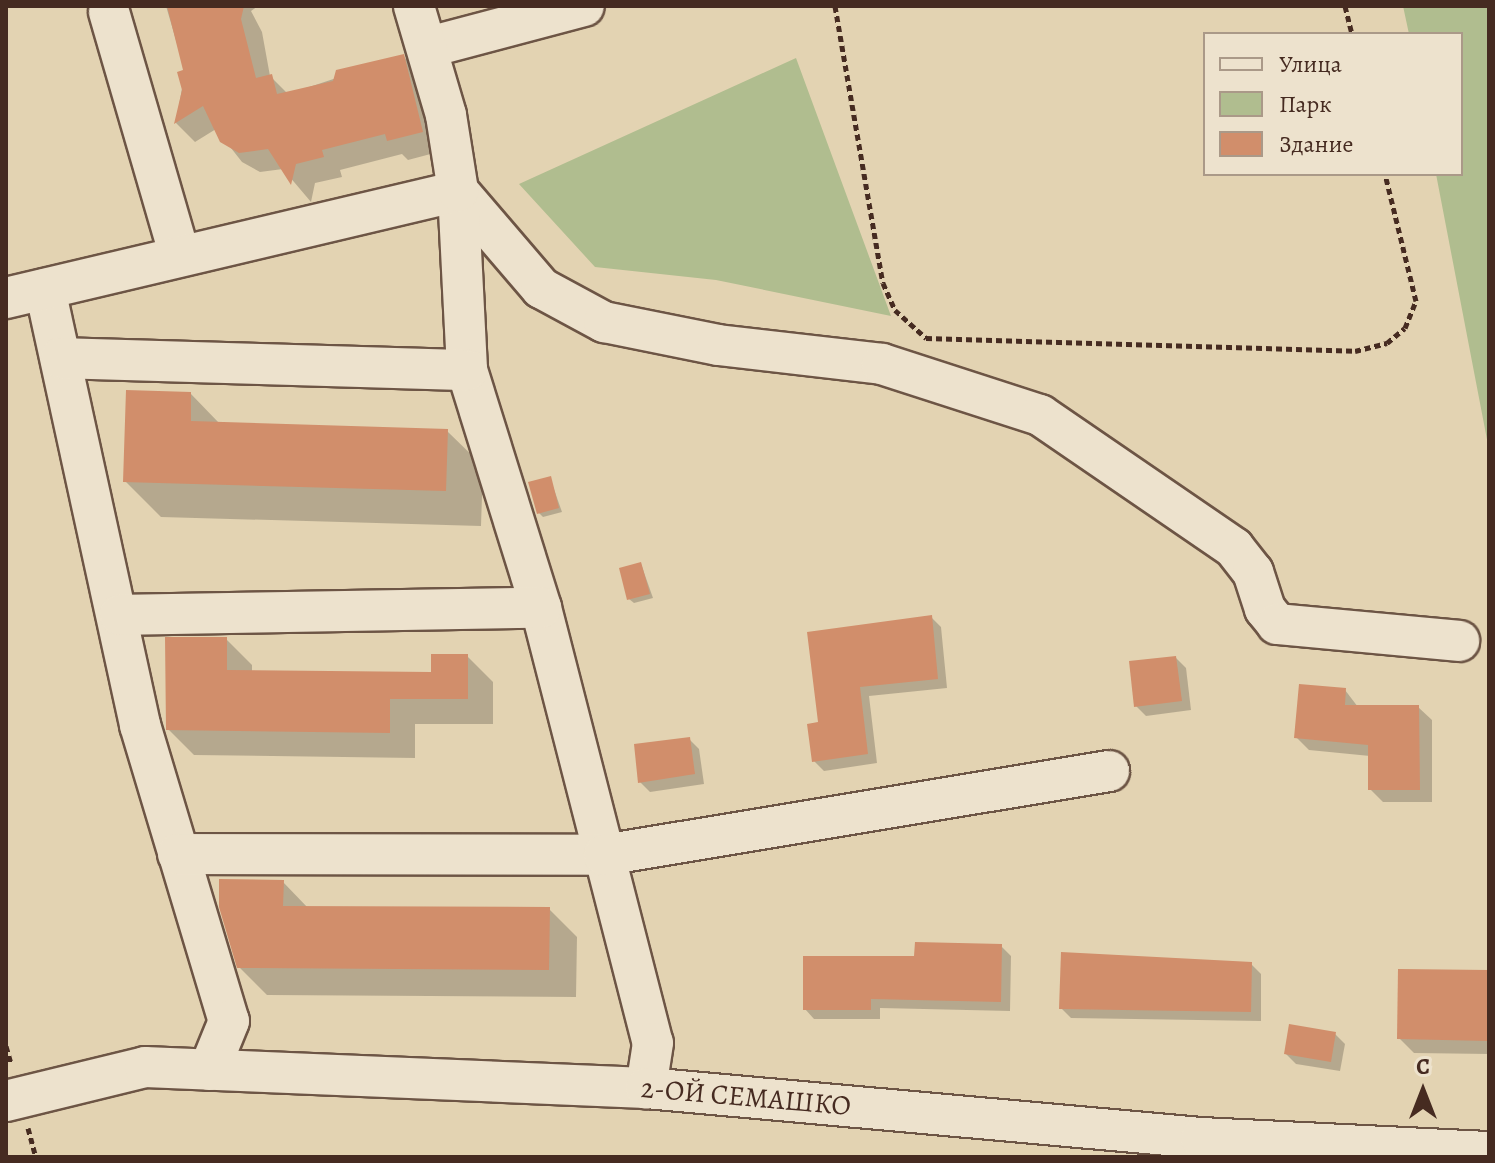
<!DOCTYPE html>
<html>
<head>
<meta charset="utf-8">
<style>
	body { margin:0 }
	#map { position:relative; width:1495px; height:1163px; overflow:hidden; background:#e3d3b2; font-family:Alegreya,serif }
	div>[style] { position:absolute }
	[style*='--x'] { left:calc(var(--x)*1px); top:calc(var(--y)*1px); width:calc(var(--w)*1px); rotate:calc(var(--a)*1deg) }
	.green>* { inset:0; background:#b0bd8f }
	.shadow>* { inset:0; background:#0003 }
	.building>* { inset:0; background:#d18e6b }
	.path>* { height:5px; margin-top:-2.5px; transform-origin:0; background:repeating-linear-gradient(90deg,#462b21 0 6px,transparent 0 10px) }
	.roads { filter:drop-shadow(2px 0 #6d5545) drop-shadow(-2px 0 #6d5545) drop-shadow(0 2px #6d5545) drop-shadow(0 -2px #6d5545) }
	.minor>* { height:40px; margin:-20px; padding:0 20px; transform-origin:20px; border-radius:20px; background:#ede2cd }
	span { translate:-50% -50%; white-space:nowrap; text-align:center; line-height:1.15; -webkit-text-stroke:6px #ede2cd; paint-order:stroke }
	.street-label { font-size:28px; color:#462b21 }
	.frame { position:absolute; inset:0; border:8px solid #462b21; pointer-events:none }
	.legend { position:absolute; left:1203px; top:32px; width:260px; height:144px; box-sizing:border-box; background:#ede2cd; border:2px solid #a98; margin:0; padding:10px 14px; list-style:none; font-size:24px; color:#462b21 }
	.legend li { display:flex; align-items:center; gap:16px; height:40px }
	.legend b { width:40px; border:2px solid #a98 }
	.north { position:absolute; left:1383px; top:1051px; width:80px; height:80px; -webkit-text-stroke:6px #ede2cd; paint-order:stroke; rotate:0deg; font-size:22px; font-weight:700; line-height:32px; text-align:center; color:#462b21 }
	.north::after { content:''; display:block; margin:auto; width:28px; height:36px; background:#462b21; clip-path:polygon(50% 0,100% 100%,50% 72%,0 100%) }
</style>
</head>
<body>
<div id="map">
	<div class="green">
		<div style="clip-path:polygon(1403px 6px,1489px 6px,1489px 450px,1436px 174px,1461px 174px,1461px 34px,1409px 34px)"></div>
		<div style="clip-path:polygon(796px 58px,891px 316px,716px 280px,595px 267px,519px 184px)"></div>
	</div>
	<div class="shadow">
		<div style="clip-path:polygon(166px 6px,258px 6px,251px 11px,262px 32px,270px 76px,288px 94px,403px 56px,423px 76px,442px 151px,408px 160px,402px 154px,340px 170px,342px 177px,315px 183px,311px 202px,283px 169px,260px 172px,242px 162px,216px 129px,195px 142px,176px 123px,185px 71px)"></div>
		<div style="clip-path:polygon(191px 394px,220px 424px,447px 431px,483px 466px,481px 526px,161px 517px,125px 481px)"></div>
		<div style="clip-path:polygon(550px 478px,562px 512px,543px 517px,539px 513px)"></div>
		<div style="clip-path:polygon(641px 564px,653px 598px,634px 603px,629px 599px)"></div>
		<div style="clip-path:polygon(931px 617px,941px 627px,947px 688px,869px 696px,877px 763px,824px 771px,814px 761px,821px 724px)"></div>
		<div style="clip-path:polygon(226px 639px,252px 665px,252px 672px,433px 674px,467px 656px,493px 682px,493px 724px,415px 724px,415px 758px,194px 755px,168px 729px)"></div>
		<div style="clip-path:polygon(1176px 658px,1186px 668px,1191px 710px,1146px 716px,1136px 706px)"></div>
		<div style="clip-path:polygon(1345px 690px,1358px 707px,1418px 707px,1432px 720px,1432px 802px,1383px 802px,1370px 789px,1370px 756px,1309px 750px,1296px 737px)"></div>
		<div style="clip-path:polygon(689px 739px,699px 749px,704px 784px,650px 792px,640px 782px)"></div>
		<div style="clip-path:polygon(283px 882px,309px 909px,549px 909px,577px 937px,576px 997px,267px 995px,239px 967px)"></div>
		<div style="clip-path:polygon(1001px 946px,1011px 956px,1010px 1011px,880px 1008px,880px 1019px,814px 1019px,805px 1009px,916px 958px)"></div>
		<div style="clip-path:polygon(1251px 964px,1261px 974px,1261px 1021px,1071px 1018px,1061px 1008px)"></div>
		<div style="clip-path:polygon(1489px 972px,1489px 1054px,1414px 1053px,1399px 1038px)"></div>
		<div style="clip-path:polygon(1335px 1034px,1345px 1044px,1340px 1071px,1296px 1064px,1286px 1054px)"></div>
	</div>
	<div class="building">
		<div style="clip-path:polygon(167px 6px,244px 6px,241px 19px,256px 78px,272px 74px,277px 94px,333px 81px,336px 70px,404px 54px,423px 132px,387px 141px,385px 134px,322px 150px,324px 157px,296px 164px,291px 185px,268px 149px,239px 153px,220px 142px,203px 106px,174px 124px,182px 90px,177px 72px,183px 70px)"></div>
		<div style="clip-path:polygon(126px 390px,191px 392px,191px 421px,448px 429px,446px 491px,123px 482px)"></div>
		<div style="clip-path:polygon(551px 476px,559px 508px,537px 514px,528px 482px)"></div>
		<div style="clip-path:polygon(641px 562px,650px 594px,627px 600px,619px 568px)"></div>
		<div style="clip-path:polygon(932px 615px,938px 679px,860px 687px,868px 754px,812px 762px,807px 724px,818px 722px,807px 632px)"></div>
		<div style="clip-path:polygon(165px 637px,227px 637px,227px 670px,431px 672px,431px 654px,468px 654px,468px 699px,390px 699px,390px 733px,166px 730px)"></div>
		<div style="clip-path:polygon(1176px 656px,1182px 701px,1134px 707px,1129px 661px)"></div>
		<div style="clip-path:polygon(1299px 684px,1346px 688px,1345px 705px,1419px 705px,1420px 790px,1368px 790px,1368px 745px,1294px 738px)"></div>
		<div style="clip-path:polygon(690px 737px,695px 774px,638px 783px,634px 744px)"></div>
		<div style="clip-path:polygon(219px 879px,284px 880px,283px 906px,550px 907px,549px 970px,237px 968px,219px 907px)"></div>
		<div style="clip-path:polygon(915px 942px,1002px 944px,1001px 1002px,871px 999px,871px 1010px,803px 1010px,803px 956px,914px 956px)"></div>
		<div style="clip-path:polygon(1061px 952px,1252px 962px,1251px 1012px,1059px 1009px)"></div>
		<div style="clip-path:polygon(1398px 969px,1489px 970px,1489px 1041px,1397px 1039px)"></div>
		<div style="clip-path:polygon(1289px 1024px,1336px 1032px,1331px 1062px,1284px 1054px)"></div>
	</div>
	<div class="path">
		<div style="--x:835;--y:6;--w:281;--a:80.2"></div>
		<div style="--x:883;--y:283;--w:30;--a:66"></div>
		<div style="--x:895;--y:310;--w:42;--a:42.1"></div>
		<div style="--x:926;--y:338;--w:429;--a:1.7"></div>
		<div style="--x:1355;--y:351;--w:33;--a:-14"></div>
		<div style="--x:1387;--y:343;--w:23;--a:-40"></div>
		<div style="--x:1405;--y:328;--w:29;--a:-68"></div>
		<div style="--x:1416;--y:301;--w:131;--a:-103.7"></div>
		<div style="--x:1345;--y:6;--w:29;--a:76"></div>
		<div style="--x:6;--y:1046;--w:19;--a:74"></div>
		<div style="--x:28;--y:1128;--w:30;--a:75"></div>
	</div>
	<div class="roads">
		<div class="minor">
			<div style="--x:109;--y:12;--w:254;--a:73.8"></div>
			<div style="--x:429;--y:47;--w:160;--a:-14.8"></div>
			<div style="--x:458;--y:191;--w:128;--a:49.4"></div>
			<div style="--x:541;--y:288;--w:72;--a:28.4"></div>
			<div style="--x:604;--y:322;--w:116;--a:11.4"></div>
			<div style="--x:718;--y:345;--w:165;--a:6.6"></div>
			<div style="--x:882;--y:364;--w:166;--a:17.9"></div>
			<div style="--x:1040;--y:415;--w:235;--a:34.4"></div>
			<div style="--x:1234;--y:548;--w:31;--a:52"></div>
			<div style="--x:1253;--y:572;--w:39;--a:72"></div>
			<div style="--x:1265;--y:609;--w:19;--a:51"></div>
			<div style="--x:1277;--y:624;--w:183;--a:5.3"></div>
			<div style="--x:458;--y:191;--w:179;--a:87.1"></div>
			<div style="--x:467;--y:370;--w:249;--a:72.7"></div>
			<div style="--x:541;--y:608;--w:449;--a:75.6"></div>
			<div style="--x:653;--y:1043;--w:46;--a:98.8"></div>
			<div style="--x:45;--y:289;--w:446;--a:77.7"></div>
			<div style="--x:140;--y:725;--w:309;--a:73.3"></div>
			<div style="--x:229;--y:1021;--w:53;--a:112.2"></div>
			<div style="--x:6;--y:298;--w:464;--a:-13.3"></div>
			<div style="--x:458;--y:191;--w:77;--a:-99"></div>
			<div style="--x:446;--y:115;--w:114;--a:-106.4"></div>
			<div style="--x:61;--y:358;--w:406;--a:1.7"></div>
			<div style="--x:120;--y:615;--w:421;--a:-1"></div>
			<div style="--x:178;--y:854;--w:426;--a:0.1"></div>
			<div style="--x:604;--y:855;--w:512;--a:-9.44"></div>
			<div style="--x:6;--y:1101;--w:143;--a:-13.7"></div>
			<div style="--x:145;--y:1067;--w:501;--a:2.4"></div>
			<div style="--x:646;--y:1088;--w:557;--a:5.15"></div>
			<div style="--x:1201;--y:1138;--w:288;--a:2.8"></div>
		</div>
	</div>
	<div class="street-label">
		<span style="left:746px;top:1097px;rotate:5deg">2-ОЙ СЕМАШКО</span>
	</div>
	<div class="frame"></div>
	<ul class="legend">
	<li><b style="height:10px;background:#ede2cd"></b>Улица</li>
	<li><b style="height:22px;background:#b0bd8f"></b>Парк</li>
	<li><b style="height:22px;background:#d18e6b"></b>Здание</li>
	</ul>
	<div class="north">С</div>
</div>
</body>
</html>
